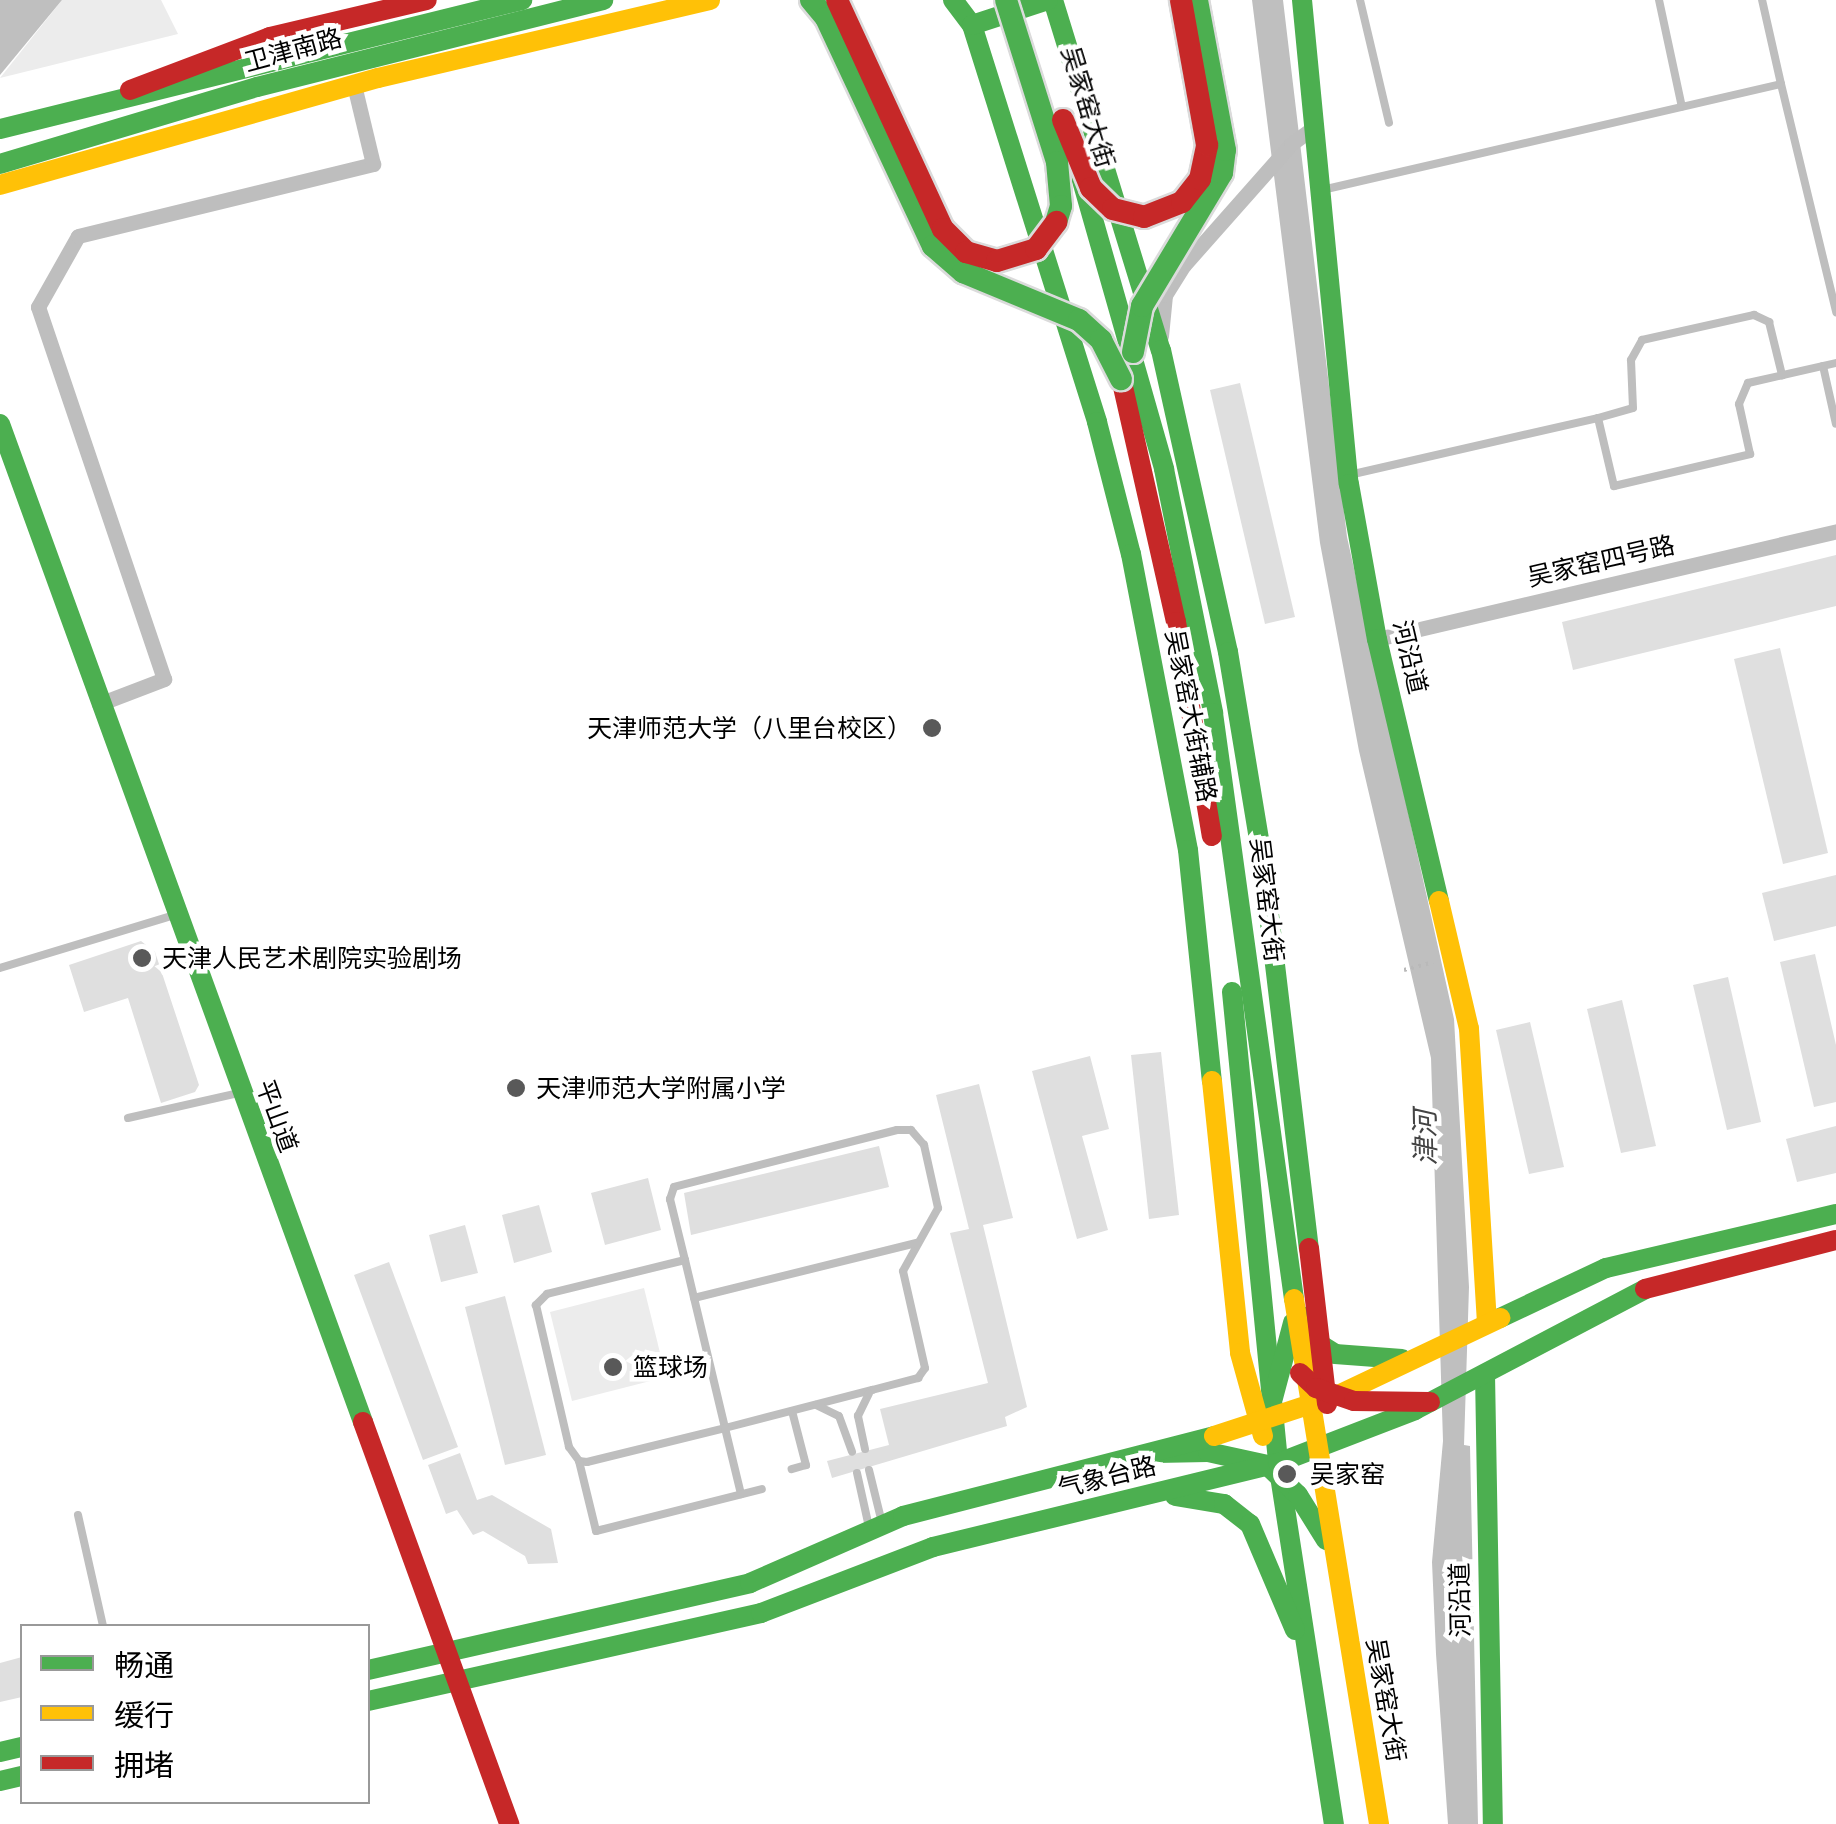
<!DOCTYPE html>
<html>
<head>
<meta charset="utf-8">
<style>
	body { margin:0 }
	#map { position:relative; width:1836px; height:1824px; overflow:hidden; background:#fff; font-family:Mulish,"Noto Sans SC",sans-serif }
	div>[style] { position:absolute }
	[style*='--x'] { left:calc(var(--x)*1px); top:calc(var(--y)*1px); width:calc(var(--w)*1px); rotate:calc(var(--a)*1deg) }
	.green>* { inset:0; background:#ececec }
	.water>* { inset:0; background:#bfbfbf }
	.building>* { inset:0; background:#dfdfdf }
	.path>* { height:4px; margin-top:-2px; transform-origin:0; background:repeating-linear-gradient(90deg,#b9b9b9 0 2.5px,transparent 0 7.5px) }
	.lane>* { height:8px; margin:-4px; padding:0 4px; transform-origin:4px; border-radius:4px; background:#bebebe }
	.street>* { height:15px; margin:-7.5px; padding:0 7.5px; transform-origin:7.5px; border-radius:7.5px; background:#bebebe }
	.fast>* { height:20px; margin:-10px; padding:0 10px; transform-origin:10px; border-radius:10px; background:#4caf50 }
	.slow>* { height:20px; margin:-10px; padding:0 10px; transform-origin:10px; border-radius:10px; background:#ffc107 }
	.jam>* { height:20px; margin:-10px; padding:0 10px; transform-origin:10px; border-radius:10px; background:#c62828 }
	.bridges { filter:drop-shadow(2px 0 #dbdbdb) drop-shadow(-2px 0 #dbdbdb) drop-shadow(0 2px #dbdbdb) drop-shadow(0 -2px #dbdbdb) }
	.fast-bridge>* { height:22px; margin:-11px; padding:0 11px; transform-origin:11px; border-radius:11px; background:#4caf50 }
	.jam-bridge>* { height:22px; margin:-11px; padding:0 11px; transform-origin:11px; border-radius:11px; background:#c62828 }
	.dots>* { width:28px; height:28px; translate:-50% -50%; box-sizing:border-box; border:5px solid #fff; border-radius:50% }
	span { translate:-50% -50%; white-space:nowrap; text-align:center; line-height:1.15; -webkit-text-stroke:9px #fff; paint-order:stroke }
	.street-label { font-size:25px; color:#000 }
	.poi-label { font-size:25px; color:#000 }
	.right { translate:-100% -50%; text-align:right }
	.left { translate:0 -50%; text-align:left }
	.water-label { font-size:28px; color:#444; font-style:italic }
	.legend { position:absolute; left:20px; top:1624px; width:350px; height:180px; box-sizing:border-box; background:#fff; border:2px solid #999; margin:0; padding:12px 18px; list-style:none; font-size:30px; color:#000 }
	.legend li { display:flex; align-items:center; gap:20px; height:50px }
	.legend b { width:50px; border:2px solid #999 }
</style>
</head>
<body>
<div id="map">
	<div class="green">
		<div style="clip-path:polygon(62px 0,161px 0,178px 34px,0 78px)"></div>
		<div style="clip-path:polygon(644px 1288px,666px 1377px,572px 1401px,550px 1312px)"></div>
	</div>
	<div class="water">
		<div style="clip-path:polygon(0 0,62px 0,0 75px)"></div>
		<div style="clip-path:polygon(1252px 0,1283px 0,1347px 537px,1454px 1019px,1469px 1287px,1464px 1445px,1470px 1446px,1478px 1824px,1448px 1824px,1436px 1654px,1432px 1562px,1443px 1441px,1431px 1058px,1359px 751px,1320px 543px)"></div>
	</div>
	<div class="building">
		<div style="clip-path:polygon(1240px 383px,1295px 617px,1265px 624px,1210px 390px)"></div>
		<div style="clip-path:polygon(1836px 555px,1836px 606px,1573px 670px,1562px 622px)"></div>
		<div style="clip-path:polygon(1780px 648px,1828px 853px,1783px 864px,1734px 659px)"></div>
		<div style="clip-path:polygon(1836px 875px,1836px 926px,1774px 941px,1762px 893px)"></div>
		<div style="clip-path:polygon(141px 941px,155px 952px,199px 1085px,195px 1092px,161px 1103px,128px 998px,84px 1012px,69px 965px)"></div>
		<div style="clip-path:polygon(1815px 954px,1836px 1045px,1836px 1102px,1814px 1107px,1780px 962px)"></div>
		<div style="clip-path:polygon(1728px 977px,1761px 1122px,1727px 1130px,1693px 985px)"></div>
		<div style="clip-path:polygon(1622px 1000px,1656px 1146px,1621px 1153px,1587px 1009px)"></div>
		<div style="clip-path:polygon(1530px 1022px,1564px 1167px,1529px 1174px,1496px 1030px)"></div>
		<div style="clip-path:polygon(1161px 1052px,1179px 1215px,1149px 1219px,1131px 1055px)"></div>
		<div style="clip-path:polygon(1090px 1056px,1109px 1129px,1082px 1136px,1108px 1230px,1077px 1239px,1032px 1071px)"></div>
		<div style="clip-path:polygon(979px 1084px,1013px 1218px,983px 1225px,1027px 1407px,1005px 1417px,1007px 1426px,832px 1478px,827px 1461px,889px 1445px,880px 1409px,988px 1383px,950px 1233px,969px 1229px,936px 1095px)"></div>
		<div style="clip-path:polygon(1836px 1126px,1836px 1173px,1797px 1182px,1786px 1139px)"></div>
		<div style="clip-path:polygon(879px 1146px,889px 1187px,691px 1235px,684px 1193px)"></div>
		<div style="clip-path:polygon(648px 1178px,661px 1230px,605px 1245px,591px 1193px)"></div>
		<div style="clip-path:polygon(539px 1205px,552px 1252px,514px 1263px,502px 1215px)"></div>
		<div style="clip-path:polygon(465px 1225px,478px 1273px,441px 1282px,429px 1235px)"></div>
		<div style="clip-path:polygon(389px 1262px,458px 1447px,423px 1460px,354px 1275px)"></div>
		<div style="clip-path:polygon(505px 1296px,546px 1455px,505px 1465px,465px 1307px)"></div>
		<div style="clip-path:polygon(460px 1453px,477px 1500px,492px 1495px,551px 1529px,558px 1563px,528px 1564px,525px 1556px,483px 1531px,473px 1535px,457px 1510px,446px 1514px,428px 1465px)"></div>
		<div style="clip-path:polygon(22px 1657px,22px 1697px,0 1702px,0 1663px)"></div>
	</div>
	<div class="path">
		<div style="--x:1404;--y:970;--w:30;--a:-15"></div>
	</div>
	<div class="lane">
		<div style="--x:1360;--y:0;--w:126;--a:76.7"></div>
		<div style="--x:1659;--y:0;--w:109;--a:77.9"></div>
		<div style="--x:1781;--y:84;--w:235;--a:76.4"></div>
		<div style="--x:1322;--y:190;--w:471;--a:-13"></div>
		<div style="--x:1781;--y:84;--w:86;--a:-102.7"></div>
		<div style="--x:1823;--y:366;--w:59;--a:77.4"></div>
		<div style="--x:1598;--y:418;--w:36;--a:-16"></div>
		<div style="--x:1633;--y:408;--w:48;--a:-92.4"></div>
		<div style="--x:1631;--y:360;--w:23;--a:-61"></div>
		<div style="--x:1642;--y:340;--w:115;--a:-12.6"></div>
		<div style="--x:1754;--y:315;--w:17;--a:25"></div>
		<div style="--x:1769;--y:322;--w:55;--a:76.2"></div>
		<div style="--x:1349;--y:475;--w:255;--a:-12.9"></div>
		<div style="--x:1598;--y:418;--w:70;--a:76.8"></div>
		<div style="--x:1614;--y:486;--w:140;--a:-13.2"></div>
		<div style="--x:1750;--y:454;--w:51;--a:-102.4"></div>
		<div style="--x:1739;--y:404;--w:23;--a:-67"></div>
		<div style="--x:1748;--y:383;--w:90;--a:-12.8"></div>
		<div style="--x:0;--y:968;--w:182;--a:-16.9"></div>
		<div style="--x:128;--y:1118;--w:114;--a:-12.7"></div>
		<div style="--x:685;--y:1260;--w:142;--a:166.2"></div>
		<div style="--x:547;--y:1294;--w:16;--a:135"></div>
		<div style="--x:536;--y:1305;--w:146;--a:76.9"></div>
		<div style="--x:569;--y:1447;--w:17;--a:54"></div>
		<div style="--x:579;--y:1461;--w:8;--a:7"></div>
		<div style="--x:587;--y:1462;--w:142;--a:-13.8"></div>
		<div style="--x:725;--y:1428;--w:152;--a:-14.5"></div>
		<div style="--x:872;--y:1390;--w:48;--a:-14.6"></div>
		<div style="--x:918;--y:1378;--w:12;--a:-55"></div>
		<div style="--x:925;--y:1368;--w:99;--a:-102.8"></div>
		<div style="--x:903;--y:1271;--w:72;--a:-60.9"></div>
		<div style="--x:938;--y:1208;--w:65;--a:-102.5"></div>
		<div style="--x:924;--y:1145;--w:20;--a:-131"></div>
		<div style="--x:911;--y:1130;--w:14;--a:180"></div>
		<div style="--x:897;--y:1130;--w:230;--a:165.7"></div>
		<div style="--x:674;--y:1187;--w:13;--a:108"></div>
		<div style="--x:670;--y:1199;--w:63;--a:76.2"></div>
		<div style="--x:685;--y:1260;--w:173;--a:76.6"></div>
		<div style="--x:725;--y:1428;--w:68;--a:76.4"></div>
		<div style="--x:694;--y:1298;--w:230;--a:-13.9"></div>
		<div style="--x:816;--y:1405;--w:25;--a:26"></div>
		<div style="--x:839;--y:1416;--w:38;--a:70"></div>
		<div style="--x:792;--y:1411;--w:56;--a:75.5"></div>
		<div style="--x:806;--y:1465;--w:15;--a:164"></div>
		<div style="--x:865;--y:1449;--w:34;--a:-102"></div>
		<div style="--x:858;--y:1416;--w:25;--a:-64"></div>
		<div style="--x:579;--y:1461;--w:72;--a:76.3"></div>
		<div style="--x:596;--y:1531;--w:171;--a:-14.2"></div>
		<div style="--x:869;--y:1470;--w:55;--a:76.2"></div>
		<div style="--x:857;--y:1473;--w:55;--a:77.5"></div>
		<div style="--x:78;--y:1515;--w:114;--a:77.3"></div>
	</div>
	<div class="street">
		<div style="--x:1161;--y:336;--w:41;--a:-84.4"></div>
		<div style="--x:1165;--y:295;--w:36;--a:-58"></div>
		<div style="--x:1184;--y:265;--w:162;--a:-48.5"></div>
		<div style="--x:1291;--y:144;--w:31;--a:-36"></div>
		<div style="--x:1377;--y:639;--w:472;--a:-13.2"></div>
		<div style="--x:99;--y:704;--w:70;--a:-21"></div>
		<div style="--x:164;--y:679;--w:393;--a:-108.7"></div>
		<div style="--x:38;--y:307;--w:81;--a:-60.6"></div>
		<div style="--x:78;--y:236;--w:304;--a:-13.7"></div>
		<div style="--x:373;--y:164;--w:81;--a:-103.5"></div>
	</div>
	<div class="fast">
		<div style="--x:953;--y:0;--w:31;--a:53"></div>
		<div style="--x:972;--y:25;--w:416;--a:72.5"></div>
		<div style="--x:1097;--y:422;--w:136;--a:75.6"></div>
		<div style="--x:1131;--y:554;--w:301;--a:79.1"></div>
		<div style="--x:1188;--y:850;--w:232;--a:84.1"></div>
		<div style="--x:1053;--y:0;--w:366;--a:72.9"></div>
		<div style="--x:1161;--y:350;--w:309;--a:77.5"></div>
		<div style="--x:1228;--y:652;--w:215;--a:80.6"></div>
		<div style="--x:1263;--y:864;--w:387;--a:83.2"></div>
		<div style="--x:1302;--y:0;--w:486;--a:84.5"></div>
		<div style="--x:1349;--y:484;--w:158;--a:79.8"></div>
		<div style="--x:1377;--y:639;--w:269;--a:76.7"></div>
		<div style="--x:972;--y:25;--w:80;--a:-18.2"></div>
		<div style="--x:0;--y:129;--w:538;--a:-13.88"></div>
		<div style="--x:0;--y:164;--w:268;--a:-16.7"></div>
		<div style="--x:257;--y:87;--w:357;--a:-14.1"></div>
		<div style="--x:1079;--y:170;--w:311;--a:74.1"></div>
		<div style="--x:1164;--y:469;--w:249;--a:78.6"></div>
		<div style="--x:1213;--y:713;--w:592;--a:82.13"></div>
		<div style="--x:0;--y:424;--w:1062;--a:70.01"></div>
		<div style="--x:1232;--y:992;--w:473;--a:84.4"></div>
		<div style="--x:1278;--y:1463;--w:365;--a:81.2"></div>
		<div style="--x:1300;--y:1315;--w:28;--a:63"></div>
		<div style="--x:1313;--y:1340;--w:26;--a:32"></div>
		<div style="--x:1335;--y:1354;--w:67;--a:4.3"></div>
		<div style="--x:1500;--y:1318;--w:117;--a:-25.3"></div>
		<div style="--x:1606;--y:1268;--w:236;--a:-13.2"></div>
		<div style="--x:1485;--y:1374;--w:450;--a:89"></div>
		<div style="--x:1273;--y:1398;--w:78;--a:-75.1"></div>
		<div style="--x:1156;--y:1453;--w:52;--a:-1.1"></div>
		<div style="--x:1208;--y:1452;--w:60;--a:12.4"></div>
		<div style="--x:1267;--y:1465;--w:43;--a:44.1"></div>
		<div style="--x:1298;--y:1495;--w:53;--a:58.1"></div>
		<div style="--x:1175;--y:1496;--w:50;--a:9.3"></div>
		<div style="--x:1224;--y:1504;--w:33;--a:38"></div>
		<div style="--x:1250;--y:1524;--w:115;--a:67"></div>
		<div style="--x:368;--y:1670;--w:392;--a:-12.8"></div>
		<div style="--x:750;--y:1583;--w:167;--a:-23.6"></div>
		<div style="--x:903;--y:1516;--w:321;--a:-14.4"></div>
		<div style="--x:368;--y:1701;--w:403;--a:-12.6"></div>
		<div style="--x:761;--y:1613;--w:184;--a:-21"></div>
		<div style="--x:933;--y:1547;--w:355;--a:-13.7"></div>
		<div style="--x:1278;--y:1463;--w:147;--a:-21.1"></div>
		<div style="--x:1415;--y:1410;--w:260;--a:-27.7"></div>
		<div style="--x:0;--y:1752;--w:23;--a:-13"></div>
		<div style="--x:0;--y:1781;--w:23;--a:-13"></div>
	</div>
	<div class="slow">
		<div style="--x:0;--y:185;--w:393;--a:-15.8"></div>
		<div style="--x:378;--y:78;--w:341;--a:-13.2"></div>
		<div style="--x:1439;--y:901;--w:131;--a:76.8"></div>
		<div style="--x:1469;--y:1029;--w:292;--a:86.5"></div>
		<div style="--x:1212;--y:1081;--w:273;--a:84.1"></div>
		<div style="--x:1240;--y:1353;--w:86;--a:74.5"></div>
		<div style="--x:1294;--y:1299;--w:532;--a:80.8"></div>
		<div style="--x:1214;--y:1436;--w:128;--a:-18.2"></div>
		<div style="--x:1336;--y:1396;--w:182;--a:-25.4"></div>
	</div>
	<div class="jam">
		<div style="--x:130;--y:90;--w:150;--a:-20.7"></div>
		<div style="--x:270;--y:37;--w:161;--a:-13.3"></div>
		<div style="--x:1121;--y:378;--w:250;--a:77.3"></div>
		<div style="--x:1176;--y:622;--w:217;--a:80.5"></div>
		<div style="--x:1309;--y:1248;--w:157;--a:83.4"></div>
		<div style="--x:1645;--y:1289;--w:197;--a:-14.4"></div>
		<div style="--x:1300;--y:1373;--w:22;--a:43"></div>
		<div style="--x:1316;--y:1388;--w:40;--a:18.9"></div>
		<div style="--x:1354;--y:1401;--w:76;--a:0.8"></div>
		<div style="--x:363;--y:1422;--w:428;--a:70"></div>
	</div>
	<div class="bridges">
		<div class="fast-bridge">
			<div style="--x:811;--y:0;--w:23;--a:50"></div>
			<div style="--x:826;--y:18;--w:252;--a:64.9"></div>
			<div style="--x:933;--y:246;--w:40;--a:41"></div>
			<div style="--x:963;--y:272;--w:126;--a:22.5"></div>
			<div style="--x:1079;--y:320;--w:30;--a:42"></div>
			<div style="--x:1101;--y:340;--w:44;--a:62.9"></div>
			<div style="--x:1006;--y:0;--w:170;--a:72.5"></div>
			<div style="--x:1057;--y:162;--w:44;--a:84.8"></div>
			<div style="--x:1061;--y:206;--w:17;--a:107"></div>
			<div style="--x:1133;--y:352;--w:47;--a:-78.9"></div>
			<div style="--x:1142;--y:306;--w:155;--a:-59"></div>
			<div style="--x:1222;--y:173;--w:23;--a:-83"></div>
			<div style="--x:1225;--y:150;--w:153;--a:-100.6"></div>
		</div>
		<div class="jam-bridge">
			<div style="--x:837;--y:0;--w:252;--a:65.2"></div>
			<div style="--x:943;--y:229;--w:33;--a:45"></div>
			<div style="--x:966;--y:252;--w:32;--a:16"></div>
			<div style="--x:997;--y:261;--w:41;--a:-17.1"></div>
			<div style="--x:1036;--y:249;--w:34;--a:-53"></div>
			<div style="--x:1063;--y:120;--w:74;--a:67.6"></div>
			<div style="--x:1091;--y:188;--w:30;--a:44"></div>
			<div style="--x:1113;--y:209;--w:32;--a:14"></div>
			<div style="--x:1144;--y:217;--w:41;--a:-21.5"></div>
			<div style="--x:1182;--y:202;--w:29;--a:-52"></div>
			<div style="--x:1200;--y:179;--w:35;--a:-78"></div>
			<div style="--x:1207;--y:145;--w:147;--a:-100.2"></div>
		</div>
	</div>
	<div class="dots">
		<div style="left:932px;top:728px;background:#595959"></div>
		<div style="left:142px;top:958px;background:#595959"></div>
		<div style="left:516px;top:1088px;background:#595959"></div>
		<div style="left:613px;top:1367px;background:#595959"></div>
		<div style="left:1287px;top:1474px;background:#595959"></div>
	</div>
	<div class="street-label">
		<span style="left:293px;top:50px;rotate:-15deg">卫津南路</span>
		<span style="left:1088px;top:107px;rotate:73deg">吴家窑大街</span>
		<span style="left:1601px;top:561px;rotate:-13deg">吴家窑四号路</span>
		<span style="left:1410px;top:657px;rotate:77deg">河沿道</span>
		<span style="left:1191px;top:716px;rotate:79deg">吴家窑大街辅路</span>
		<span style="left:1267px;top:900px;rotate:83deg">吴家窑大街</span>
		<span style="left:277px;top:1116px;rotate:70deg">平山道</span>
		<span style="left:1107px;top:1477px;rotate:-14deg">气象台路</span>
		<span style="left:1460px;top:1600px;rotate:-91deg">河沿道</span>
		<span style="left:1386px;top:1700px;rotate:80deg">吴家窑大街</span>
	</div>
	<div class="poi-label">
		<span class="right" style="left:912px;top:728px">天津师范大学（八里台校区）</span>
		<span class="left" style="left:162px;top:958px">天津人民艺术剧院实验剧场</span>
		<span class="left" style="left:536px;top:1088px">天津师范大学附属小学</span>
		<span class="left" style="left:633px;top:1367px">篮球场</span>
		<span class="left" style="left:1310px;top:1474px">吴家窑</span>
	</div>
	<div class="water-label">
		<span style="left:1425px;top:1138px;rotate:-91deg">津河</span>
	</div>
	<ul class="legend">
	<li><b style="height:12px;background:#4caf50"></b>畅通</li>
	<li><b style="height:12px;background:#ffc107"></b>缓行</li>
	<li><b style="height:12px;background:#c62828"></b>拥堵</li>
	</ul>
</div>
</body>
</html>
